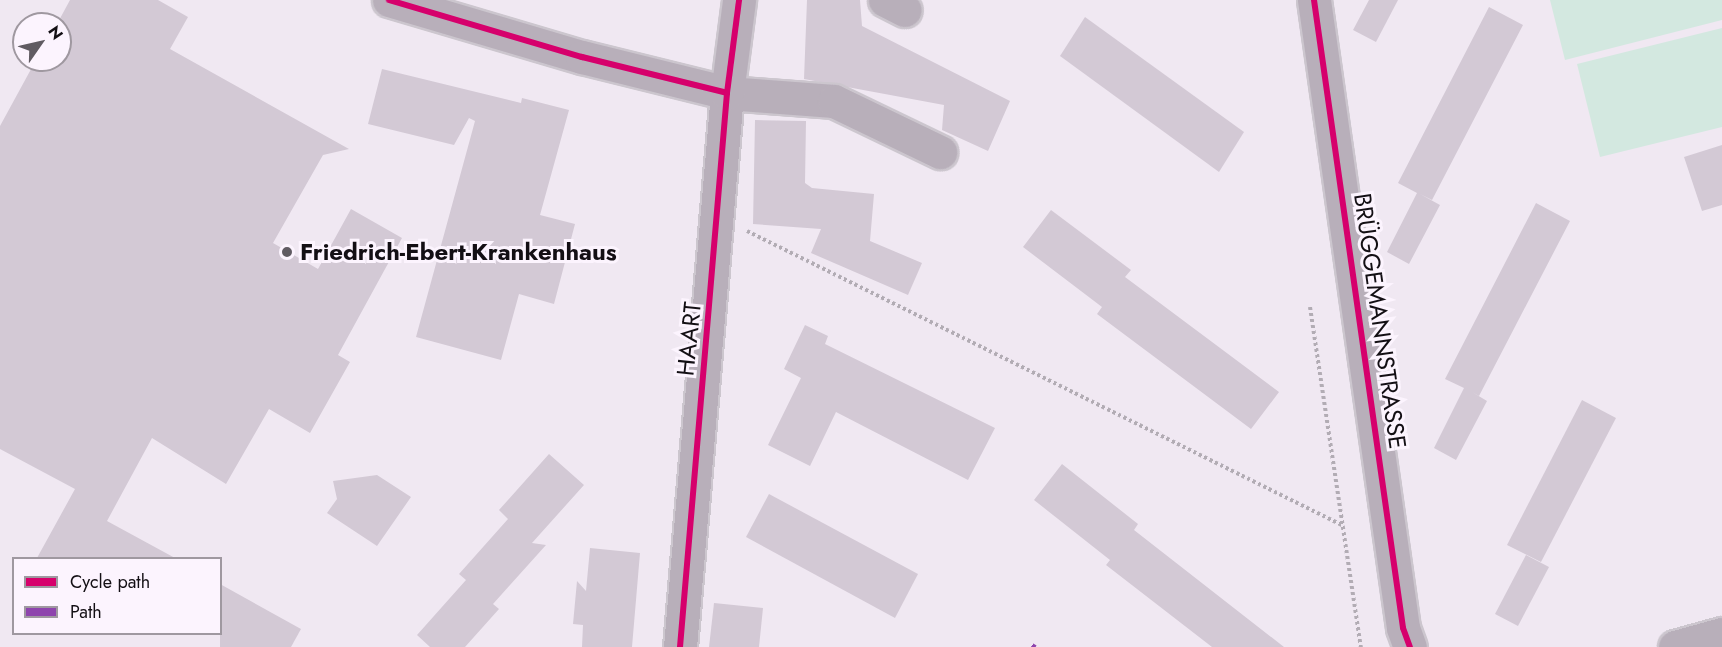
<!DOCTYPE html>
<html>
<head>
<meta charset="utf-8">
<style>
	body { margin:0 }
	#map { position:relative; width:1722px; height:647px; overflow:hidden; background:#f0e8f2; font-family:Jost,sans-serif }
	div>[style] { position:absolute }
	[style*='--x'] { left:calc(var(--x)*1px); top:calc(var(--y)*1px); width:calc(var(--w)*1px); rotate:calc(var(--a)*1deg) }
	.green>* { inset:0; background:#d3e8e0 }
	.building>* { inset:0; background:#d3c9d5 }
	.path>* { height:4px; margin-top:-2px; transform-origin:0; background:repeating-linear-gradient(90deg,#b2acb4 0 3px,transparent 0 6px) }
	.roads { filter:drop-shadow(2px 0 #ccc6ce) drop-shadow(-2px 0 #ccc6ce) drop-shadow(0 2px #ccc6ce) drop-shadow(0 -2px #ccc6ce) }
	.minor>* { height:33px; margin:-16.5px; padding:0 16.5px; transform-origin:16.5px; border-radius:16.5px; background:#b8afba }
	.quiet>* { height:4.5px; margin-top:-2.25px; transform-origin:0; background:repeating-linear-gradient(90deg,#8e44ad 0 9px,transparent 0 13.5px) }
	.cycleway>* { height:6px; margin:-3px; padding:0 3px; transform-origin:3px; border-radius:3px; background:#d6006c }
	.dots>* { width:16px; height:16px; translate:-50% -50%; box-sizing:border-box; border:3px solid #fcf4fe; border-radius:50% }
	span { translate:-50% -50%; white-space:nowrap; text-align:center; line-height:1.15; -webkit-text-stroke:6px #fcf4fe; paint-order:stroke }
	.poi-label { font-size:24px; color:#130f14; font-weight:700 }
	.left { translate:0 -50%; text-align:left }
	.street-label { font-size:24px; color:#130f14 }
	.legend { position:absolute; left:12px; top:557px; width:210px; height:78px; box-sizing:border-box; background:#fcf4fe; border:2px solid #9f98a0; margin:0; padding:8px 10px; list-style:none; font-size:18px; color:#130f14 }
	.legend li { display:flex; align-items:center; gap:12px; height:30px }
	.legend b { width:30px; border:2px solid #9f98a0 }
	.north { position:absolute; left:12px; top:12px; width:60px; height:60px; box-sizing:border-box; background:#fcf4fe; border:2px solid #9f98a0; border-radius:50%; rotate:56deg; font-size:16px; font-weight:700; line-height:24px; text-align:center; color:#130f14 }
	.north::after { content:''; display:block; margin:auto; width:21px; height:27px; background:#605b62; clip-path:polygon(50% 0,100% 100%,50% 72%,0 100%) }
</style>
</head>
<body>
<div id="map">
	<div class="green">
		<div style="clip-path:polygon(1550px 0,1722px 0,1722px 20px,1565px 60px)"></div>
		<div style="clip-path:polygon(1722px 28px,1722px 127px,1600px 157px,1577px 64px)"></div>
	</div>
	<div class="building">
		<div style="clip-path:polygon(70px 0,158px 0,188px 17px,170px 49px,349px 149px,323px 155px,273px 243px,318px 269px,351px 209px,402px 238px,338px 355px,350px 362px,310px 433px,269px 409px,226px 484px,152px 438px,107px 521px,175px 558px,37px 558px,75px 489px,0 449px,0 126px,36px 60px,60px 60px,57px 24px)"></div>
		<div style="clip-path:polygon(807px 0,860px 0,862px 26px,1010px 101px,988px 151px,942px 130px,944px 105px,804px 79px)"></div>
		<div style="clip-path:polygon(1369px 0,1398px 0,1376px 42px,1353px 30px)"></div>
		<div style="clip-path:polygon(1489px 7px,1523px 25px,1432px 200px,1420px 194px,1440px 205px,1409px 264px,1387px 252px,1417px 193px,1398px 183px)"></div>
		<div style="clip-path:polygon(1085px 17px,1244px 132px,1219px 172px,1060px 56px)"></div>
		<div style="clip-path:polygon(382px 69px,521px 103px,522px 98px,569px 110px,540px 215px,575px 224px,554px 304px,519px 294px,501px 360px,416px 337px,475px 121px,469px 118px,454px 145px,368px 124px)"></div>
		<div style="clip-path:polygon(755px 120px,806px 121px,805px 183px,812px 188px,874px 194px,870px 241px,922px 263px,908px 295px,811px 253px,821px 229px,753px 224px)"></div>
		<div style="clip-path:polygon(1722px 145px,1722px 205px,1702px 211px,1684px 157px)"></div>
		<div style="clip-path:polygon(1536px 203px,1570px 221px,1479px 396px,1472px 392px,1487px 401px,1456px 460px,1434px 448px,1464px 388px,1445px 379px)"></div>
		<div style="clip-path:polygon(1051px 210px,1131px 270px,1125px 277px,1279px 392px,1251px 429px,1097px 314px,1102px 307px,1023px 247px)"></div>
		<div style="clip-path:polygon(805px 325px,828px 336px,825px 344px,995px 428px,968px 480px,836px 412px,810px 466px,768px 445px,801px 378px,784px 369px)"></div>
		<div style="clip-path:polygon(1582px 400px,1616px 418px,1541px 562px,1507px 545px)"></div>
		<div style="clip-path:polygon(549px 454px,584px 485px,532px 543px,546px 545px,493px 604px,499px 609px,465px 647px,430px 647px,417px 635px,466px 580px,459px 574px,508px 519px,499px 510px)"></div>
		<div style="clip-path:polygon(1062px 464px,1138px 524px,1134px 530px,1284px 647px,1212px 647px,1106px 565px,1110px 560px,1034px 500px)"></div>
		<div style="clip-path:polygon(377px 475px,411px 497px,377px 546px,327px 513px,337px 499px,333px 481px)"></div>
		<div style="clip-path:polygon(769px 494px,918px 574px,895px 618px,746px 537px)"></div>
		<div style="clip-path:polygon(590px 548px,640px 553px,632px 647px,582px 647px,583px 625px,573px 624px,577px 581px,586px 591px)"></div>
		<div style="clip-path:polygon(1526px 555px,1549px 567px,1518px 626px,1495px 614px)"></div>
		<div style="clip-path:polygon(220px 584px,301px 629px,291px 647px,220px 647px)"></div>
		<div style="clip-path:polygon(714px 603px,763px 608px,759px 647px,709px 647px)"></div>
	</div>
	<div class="path">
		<div style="--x:747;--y:231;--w:666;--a:26.3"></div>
		<div style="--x:1310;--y:307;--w:344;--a:81.5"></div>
	</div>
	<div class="roads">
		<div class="minor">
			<div style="--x:389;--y:0;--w:201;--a:16.5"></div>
			<div style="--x:582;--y:57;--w:149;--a:13.9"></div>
			<div style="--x:727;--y:93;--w:107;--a:4.3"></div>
			<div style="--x:834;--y:101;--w:118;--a:25.7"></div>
			<div style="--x:885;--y:0;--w:22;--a:27"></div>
			<div style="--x:1314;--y:0;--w:634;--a:81.93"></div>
			<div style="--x:1403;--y:628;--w:20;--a:70"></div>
			<div style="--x:680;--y:647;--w:556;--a:-85.15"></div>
			<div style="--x:727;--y:93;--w:94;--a:-82.6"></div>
			<div style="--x:1675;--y:647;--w:49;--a:-15.5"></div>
		</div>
	</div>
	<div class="quiet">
		<div style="--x:1032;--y:645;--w:4;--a:34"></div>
	</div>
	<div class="cycleway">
		<div style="--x:389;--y:0;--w:201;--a:16.5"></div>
		<div style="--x:582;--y:57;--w:149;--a:13.9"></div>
		<div style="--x:1314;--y:0;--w:634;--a:81.93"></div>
		<div style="--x:1403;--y:628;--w:20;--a:70"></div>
		<div style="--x:680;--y:647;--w:556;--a:-85.15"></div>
		<div style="--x:727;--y:93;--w:94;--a:-82.6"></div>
	</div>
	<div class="dots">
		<div style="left:287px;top:252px;background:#605b62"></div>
	</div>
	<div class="poi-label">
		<span class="left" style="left:300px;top:252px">Friedrich-Ebert-Krankenhaus</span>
	</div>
	<div class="street-label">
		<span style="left:1380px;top:321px;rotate:82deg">BRÜGGEMANNSTRASSE</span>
		<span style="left:689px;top:339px;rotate:-84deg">HAART</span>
	</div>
	<ul class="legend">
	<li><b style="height:8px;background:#d6006c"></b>Cycle path</li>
	<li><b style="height:8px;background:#8e44ad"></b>Path</li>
	</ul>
	<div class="north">N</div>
</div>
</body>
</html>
